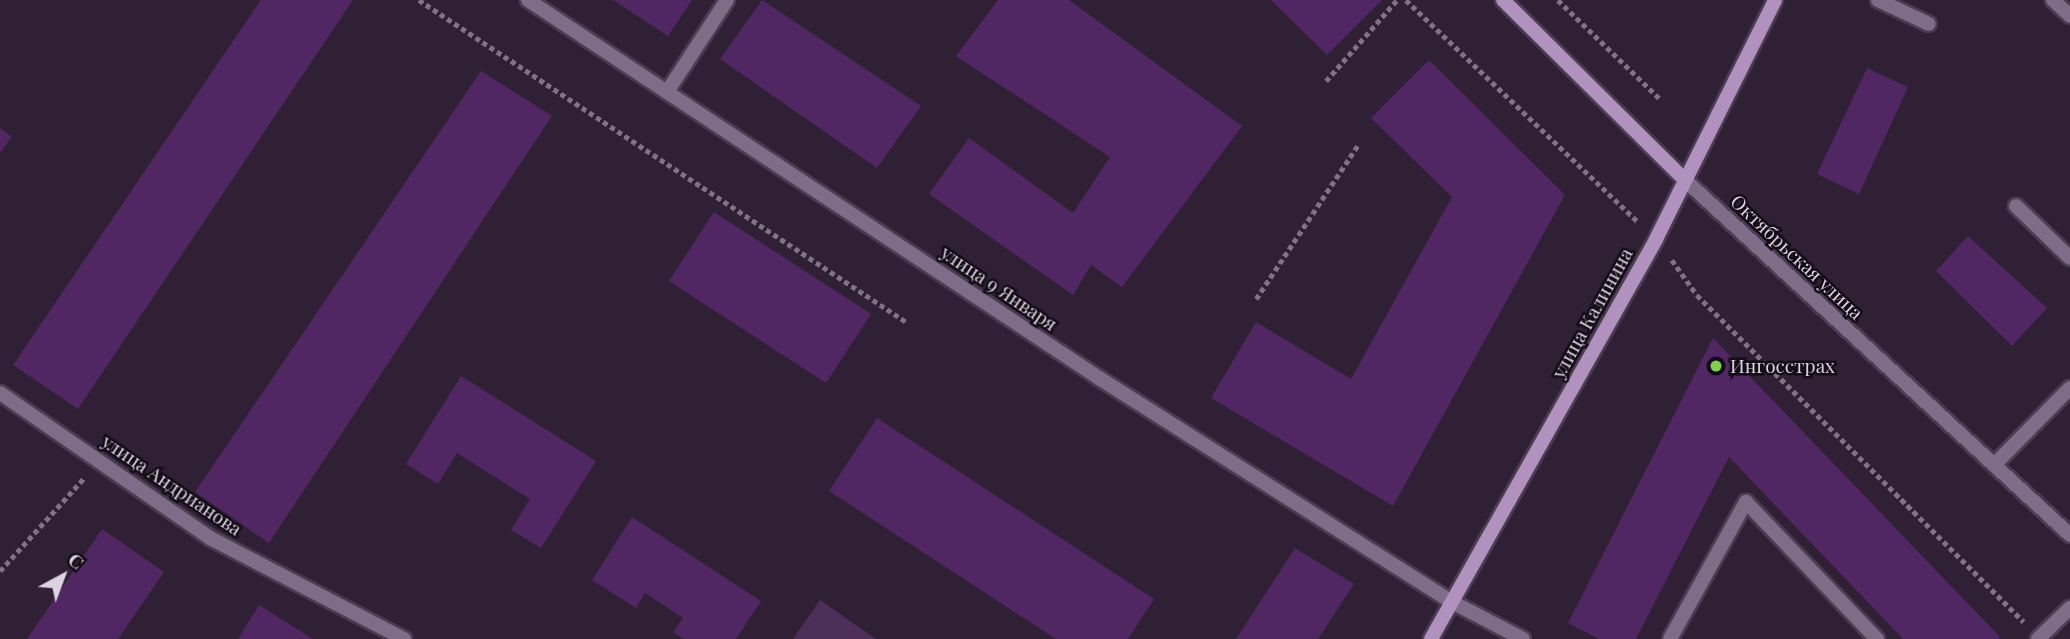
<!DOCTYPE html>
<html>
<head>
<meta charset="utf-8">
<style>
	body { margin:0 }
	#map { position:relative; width:2070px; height:639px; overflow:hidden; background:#2f2036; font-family:"Playfair Display",serif }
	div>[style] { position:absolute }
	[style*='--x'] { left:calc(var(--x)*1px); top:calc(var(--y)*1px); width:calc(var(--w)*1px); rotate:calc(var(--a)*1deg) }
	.green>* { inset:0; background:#4c2e59 }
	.building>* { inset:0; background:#502762 }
	.path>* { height:4.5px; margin-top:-2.25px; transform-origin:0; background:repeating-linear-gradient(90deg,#807386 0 5px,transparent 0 8.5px) }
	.roads { filter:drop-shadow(2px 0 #4b3c51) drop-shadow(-2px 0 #4b3c51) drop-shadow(0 2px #4b3c51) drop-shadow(0 -2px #4b3c51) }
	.service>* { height:14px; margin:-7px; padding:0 7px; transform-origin:7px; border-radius:7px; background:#7f6c88 }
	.minor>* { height:14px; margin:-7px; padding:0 7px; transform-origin:7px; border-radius:7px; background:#7f6c88 }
	.secondary>* { height:14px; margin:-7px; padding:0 7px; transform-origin:7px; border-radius:7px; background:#b192bf }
	.dots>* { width:19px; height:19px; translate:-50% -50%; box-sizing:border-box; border:4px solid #140d17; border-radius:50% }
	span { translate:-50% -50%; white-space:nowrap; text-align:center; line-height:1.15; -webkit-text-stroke:5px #140d17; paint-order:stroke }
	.street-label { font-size:19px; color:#dcd2e1 }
	.poi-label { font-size:19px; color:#dcd2e1 }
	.left { translate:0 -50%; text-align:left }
	.north { position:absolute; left:28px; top:541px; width:70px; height:70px; -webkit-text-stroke:5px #140d17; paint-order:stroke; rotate:41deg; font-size:19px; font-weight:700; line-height:28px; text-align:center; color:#dcd2e1 }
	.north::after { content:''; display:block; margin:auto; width:24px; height:32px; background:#dcd2e1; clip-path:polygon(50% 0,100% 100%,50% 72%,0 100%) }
</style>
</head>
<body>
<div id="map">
	<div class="green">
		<div style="clip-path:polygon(820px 600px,876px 639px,793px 639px)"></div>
	</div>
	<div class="building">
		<div style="clip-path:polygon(261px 0,353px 0,78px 409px,13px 365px)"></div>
		<div style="clip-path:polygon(613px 0,692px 0,668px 36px)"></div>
		<div style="clip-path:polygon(762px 0,921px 106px,877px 168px,720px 59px)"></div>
		<div style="clip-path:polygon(998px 0,1069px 0,1242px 126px,1122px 287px,1091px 265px,1073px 295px,929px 194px,969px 138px,1073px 213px,1110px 157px,956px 56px)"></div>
		<div style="clip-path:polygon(1271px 0,1382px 0,1327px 55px)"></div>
		<div style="clip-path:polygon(1429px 60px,1565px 195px,1393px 506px,1211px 398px,1256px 322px,1351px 379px,1452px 197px,1371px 118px)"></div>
		<div style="clip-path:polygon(1867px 68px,1908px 87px,1859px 194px,1817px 174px)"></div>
		<div style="clip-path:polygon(481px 71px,552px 116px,269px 543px,195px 492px)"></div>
		<div style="clip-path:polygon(0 128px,12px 137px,0 153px)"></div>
		<div style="clip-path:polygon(714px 212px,871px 314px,826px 383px,669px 281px)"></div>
		<div style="clip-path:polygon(1968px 236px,2047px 308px,2012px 346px,1936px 271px)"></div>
		<div style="clip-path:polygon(1713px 338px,2000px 637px,1998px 639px,1903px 639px,1729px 457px,1636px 639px,1599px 639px,1568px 623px)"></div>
		<div style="clip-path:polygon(461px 376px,596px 461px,541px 548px,511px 530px,530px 499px,457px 453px,438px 484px,406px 464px)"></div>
		<div style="clip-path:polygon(877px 418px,1154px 599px,1128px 639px,1056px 639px,829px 491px)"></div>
		<div style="clip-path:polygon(632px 517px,761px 601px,736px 639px,684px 639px,673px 632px,683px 618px,645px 593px,636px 608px,592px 580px)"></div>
		<div style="clip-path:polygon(102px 529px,164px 572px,118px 639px,27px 639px)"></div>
		<div style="clip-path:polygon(1295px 548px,1354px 584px,1318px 639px,1236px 639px)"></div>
		<div style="clip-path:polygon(259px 605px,313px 639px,238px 639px)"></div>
	</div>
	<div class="path">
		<div style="--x:419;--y:0;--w:586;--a:33.45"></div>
		<div style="--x:1406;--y:0;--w:321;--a:43.7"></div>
		<div style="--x:1558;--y:0;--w:142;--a:44.1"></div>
		<div style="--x:1326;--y:81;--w:108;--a:-48.8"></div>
		<div style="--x:1672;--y:260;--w:43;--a:54.5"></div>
		<div style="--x:1697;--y:295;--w:462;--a:45"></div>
		<div style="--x:1256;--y:299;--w:185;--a:-56.5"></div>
		<div style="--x:0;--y:571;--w:125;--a:-47.9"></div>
	</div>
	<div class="roads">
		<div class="service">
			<div style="--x:1878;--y:0;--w:56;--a:25.2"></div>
			<div style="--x:2053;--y:0;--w:23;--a:43"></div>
			<div style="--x:2016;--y:206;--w:75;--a:43.9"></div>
			<div style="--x:1994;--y:465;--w:108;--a:-45.4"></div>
			<div style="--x:1452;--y:602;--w:80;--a:27.5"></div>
			<div style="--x:1670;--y:639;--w:157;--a:-61"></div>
			<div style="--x:1746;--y:502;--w:190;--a:46.3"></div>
			<div style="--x:2038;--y:639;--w:45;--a:-44.1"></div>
		</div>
		<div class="minor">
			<div style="--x:528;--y:0;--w:685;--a:33.5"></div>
			<div style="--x:1099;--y:378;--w:418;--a:32.4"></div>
			<div style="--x:667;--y:92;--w:110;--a:-56.9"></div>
			<div style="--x:1684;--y:179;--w:525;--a:42.68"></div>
			<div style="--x:0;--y:393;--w:255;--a:34.6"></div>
			<div style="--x:210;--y:538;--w:219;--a:27.5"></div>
		</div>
		<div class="secondary">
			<div style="--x:1503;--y:0;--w:255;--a:44.7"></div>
			<div style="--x:1431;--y:639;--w:459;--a:-60.6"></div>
			<div style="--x:1656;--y:239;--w:267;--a:-63.5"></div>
		</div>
	</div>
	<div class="dots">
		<div style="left:1716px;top:366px;background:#82d04f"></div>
	</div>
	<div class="street-label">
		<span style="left:1797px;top:257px;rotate:43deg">Октябрьская улица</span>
		<span style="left:999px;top:288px;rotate:34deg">улица 9 Января</span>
		<span style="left:1592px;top:313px;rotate:-61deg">улица Калинина</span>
		<span style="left:172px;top:485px;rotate:34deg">улица Андрианова</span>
	</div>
	<div class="poi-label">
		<span class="left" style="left:1730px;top:366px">Ингосстрах</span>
	</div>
	<div class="north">С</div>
</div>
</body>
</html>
